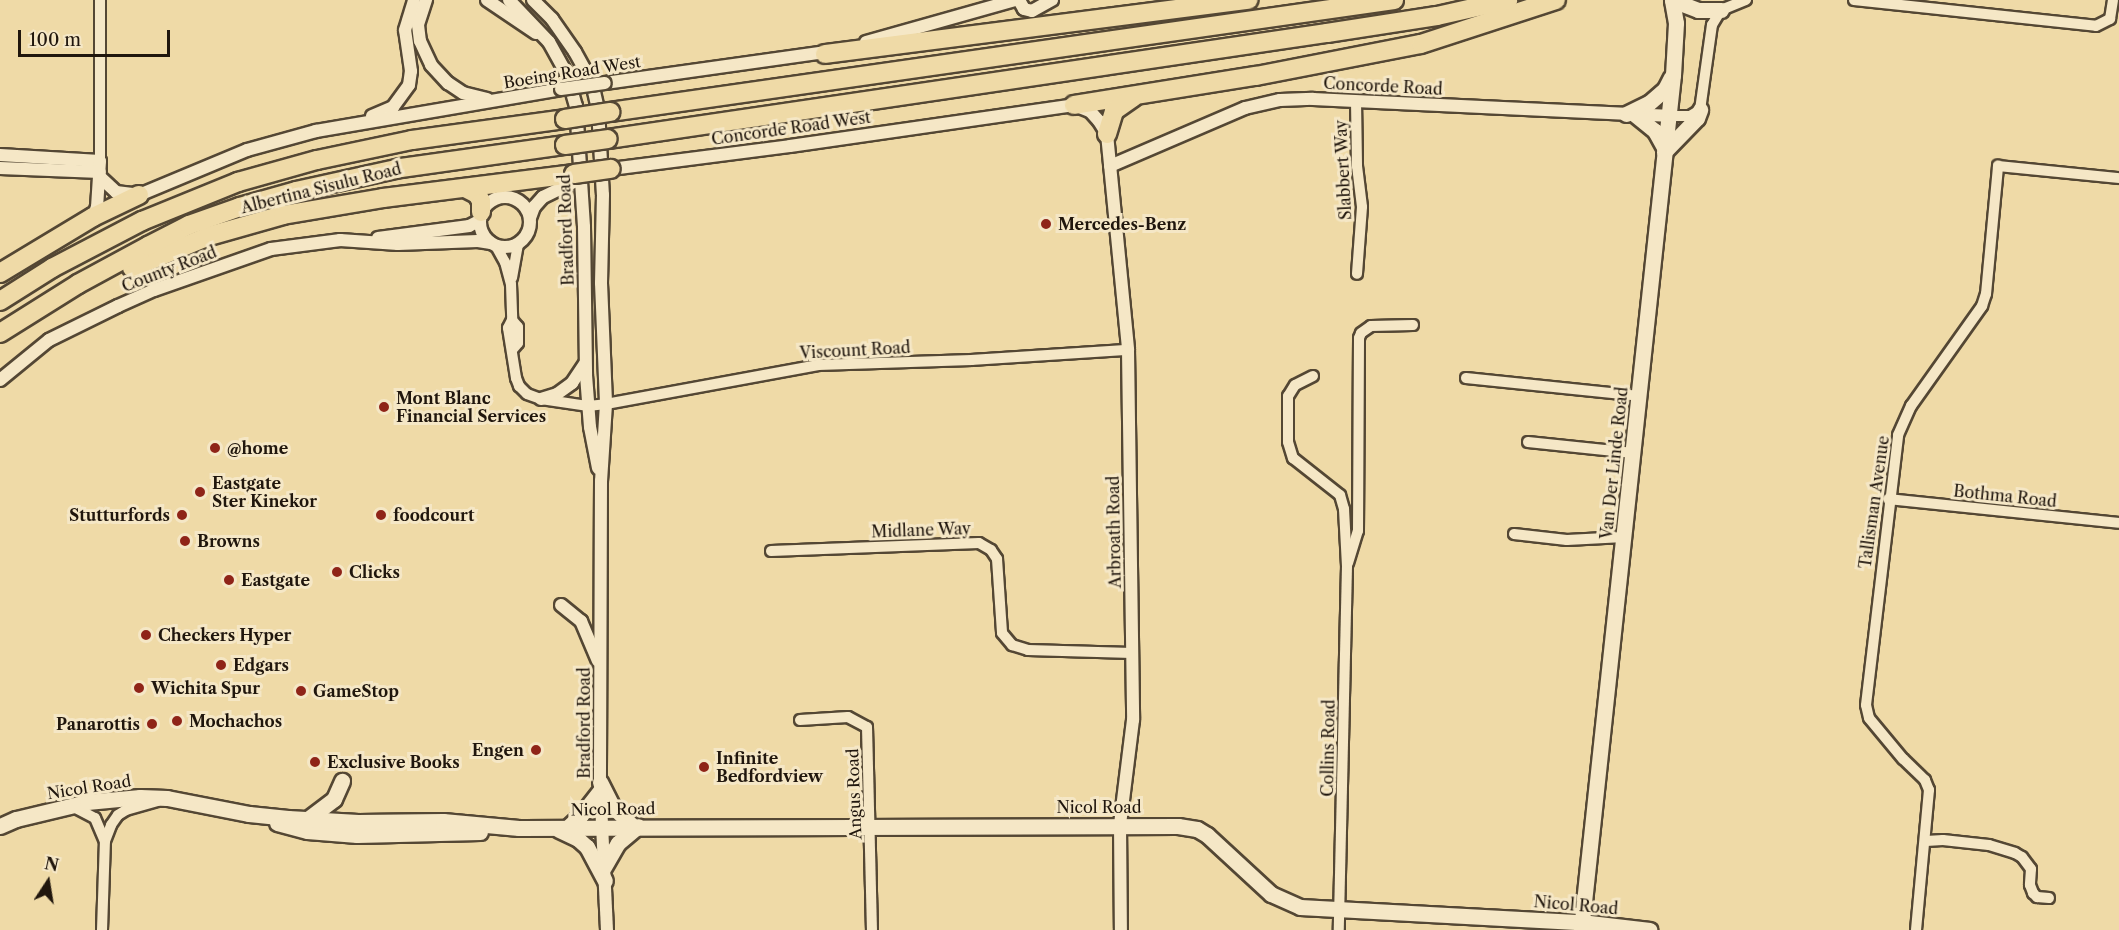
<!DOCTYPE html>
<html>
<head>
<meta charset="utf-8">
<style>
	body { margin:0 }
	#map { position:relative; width:2119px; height:930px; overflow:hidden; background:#efdaa7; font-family:"Libre Caslon Text",serif }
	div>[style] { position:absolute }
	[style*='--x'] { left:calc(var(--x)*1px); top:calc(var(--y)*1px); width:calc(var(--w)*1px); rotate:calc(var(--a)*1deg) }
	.roads { filter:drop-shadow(2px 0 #544734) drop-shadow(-2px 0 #544734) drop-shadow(0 2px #544734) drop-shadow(0 -2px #544734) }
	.minor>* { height:10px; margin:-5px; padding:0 5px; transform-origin:5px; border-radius:5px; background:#f5e7c6 }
	.tertiary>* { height:12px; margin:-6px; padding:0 6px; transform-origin:6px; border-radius:6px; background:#f5e7c6 }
	.tertiary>.ring { margin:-6px; padding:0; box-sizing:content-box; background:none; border:12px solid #f5e7c6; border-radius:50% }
	.secondary>* { height:15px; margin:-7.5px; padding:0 7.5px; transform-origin:7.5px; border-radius:7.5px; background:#f5e7c6 }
	.motorway>* { height:18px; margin:-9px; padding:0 9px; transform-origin:9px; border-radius:9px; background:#efdaa7 }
	.bridges { filter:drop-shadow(2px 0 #544734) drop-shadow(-2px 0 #544734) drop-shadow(0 2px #544734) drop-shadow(0 -2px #544734) }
	.tertiary-bridge>* { height:12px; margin:-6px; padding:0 6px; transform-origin:6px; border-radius:6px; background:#f5e7c6 }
	.motorway-bridge>* { height:18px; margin:-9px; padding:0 9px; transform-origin:9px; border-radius:9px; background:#efdaa7 }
	.dots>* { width:16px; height:16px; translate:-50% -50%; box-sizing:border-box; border:3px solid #f5e7c6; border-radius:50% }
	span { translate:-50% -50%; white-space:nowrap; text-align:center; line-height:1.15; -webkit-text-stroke:6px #f5e7c6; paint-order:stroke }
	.street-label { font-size:16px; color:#20160d }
	.poi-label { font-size:16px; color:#20160d; font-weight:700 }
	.left { translate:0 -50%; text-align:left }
	.right { translate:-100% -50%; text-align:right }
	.north { position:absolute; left:18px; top:852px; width:60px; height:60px; -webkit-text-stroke:4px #f5e7c6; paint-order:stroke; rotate:12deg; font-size:16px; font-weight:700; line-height:24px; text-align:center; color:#20160d }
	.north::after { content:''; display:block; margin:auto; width:21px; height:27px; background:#20160d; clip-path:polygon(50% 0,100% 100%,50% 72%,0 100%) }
	.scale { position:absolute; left:18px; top:30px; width:152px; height:27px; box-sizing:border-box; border:3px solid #20160d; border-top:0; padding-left:8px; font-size:18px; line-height:21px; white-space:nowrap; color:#20160d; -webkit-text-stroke:4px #f5e7c6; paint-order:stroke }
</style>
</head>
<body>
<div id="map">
	<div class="roads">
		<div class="minor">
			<div style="--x:100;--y:0;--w:161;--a:90"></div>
			<div style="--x:1854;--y:0;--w:243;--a:6.1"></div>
			<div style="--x:2096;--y:26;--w:16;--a:-27"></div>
			<div style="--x:2110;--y:19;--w:19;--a:-81"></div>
			<div style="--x:1356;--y:101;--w:65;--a:89.1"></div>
			<div style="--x:1357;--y:166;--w:41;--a:83"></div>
			<div style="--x:1362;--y:207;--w:67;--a:94.3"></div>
			<div style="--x:1667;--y:116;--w:23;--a:0"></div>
			<div style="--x:1690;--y:116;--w:12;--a:-31"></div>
			<div style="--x:1700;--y:110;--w:86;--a:-82"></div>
			<div style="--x:1712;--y:25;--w:17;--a:-59"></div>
			<div style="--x:1721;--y:10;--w:27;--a:-22"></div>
			<div style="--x:496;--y:246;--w:18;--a:61"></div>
			<div style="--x:505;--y:262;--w:23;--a:75"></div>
			<div style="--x:511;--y:284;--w:36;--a:88"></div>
			<div style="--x:512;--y:320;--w:9;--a:117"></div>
			<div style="--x:508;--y:328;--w:51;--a:80.9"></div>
			<div style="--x:516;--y:378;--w:9;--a:69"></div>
			<div style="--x:519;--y:386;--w:11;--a:45"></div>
			<div style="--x:527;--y:394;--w:15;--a:20"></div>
			<div style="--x:541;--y:399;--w:48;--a:8.5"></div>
			<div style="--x:588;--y:406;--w:18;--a:-6"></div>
			<div style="--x:606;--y:404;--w:216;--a:-10.4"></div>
			<div style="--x:818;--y:365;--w:154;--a:-1.9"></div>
			<div style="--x:972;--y:360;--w:156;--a:-3.7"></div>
			<div style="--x:512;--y:278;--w:35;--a:-80"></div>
			<div style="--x:512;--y:320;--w:9;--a:49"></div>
			<div style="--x:518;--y:327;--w:16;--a:90"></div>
			<div style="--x:518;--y:343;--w:8;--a:130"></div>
			<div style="--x:1313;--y:376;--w:20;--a:153"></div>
			<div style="--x:1295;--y:385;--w:13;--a:122"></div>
			<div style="--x:1288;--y:396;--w:46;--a:90"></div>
			<div style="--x:1288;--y:442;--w:17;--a:73"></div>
			<div style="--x:1293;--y:458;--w:60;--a:38.2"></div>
			<div style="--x:1340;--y:495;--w:15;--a:74"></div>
			<div style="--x:1344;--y:509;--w:57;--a:87"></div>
			<div style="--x:1347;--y:566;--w:364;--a:91.3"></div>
			<div style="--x:1466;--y:378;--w:174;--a:5.9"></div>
			<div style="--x:1528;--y:442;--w:106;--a:6"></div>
			<div style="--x:1888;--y:499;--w:232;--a:5.9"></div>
			<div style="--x:1514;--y:534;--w:53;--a:6.5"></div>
			<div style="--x:1567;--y:540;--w:57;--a:-3"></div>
			<div style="--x:771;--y:551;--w:208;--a:-2.2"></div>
			<div style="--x:979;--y:543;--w:14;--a:30"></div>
			<div style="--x:991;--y:550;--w:11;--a:56"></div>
			<div style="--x:997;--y:559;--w:74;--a:86.1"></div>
			<div style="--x:1002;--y:633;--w:16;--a:50"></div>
			<div style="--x:1012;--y:645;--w:17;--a:17"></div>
			<div style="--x:1028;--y:650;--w:104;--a:1.7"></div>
			<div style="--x:1348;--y:563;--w:34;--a:-73"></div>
			<div style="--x:1358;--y:531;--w:193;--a:-89.7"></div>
			<div style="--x:1359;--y:338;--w:5;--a:-68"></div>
			<div style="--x:1361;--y:333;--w:12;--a:-35"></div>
			<div style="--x:1371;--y:326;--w:42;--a:-1.4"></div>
			<div style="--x:800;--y:720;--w:48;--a:-3.6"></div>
			<div style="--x:848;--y:717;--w:21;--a:28"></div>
			<div style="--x:867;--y:727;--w:203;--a:88.6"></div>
			<div style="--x:72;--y:806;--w:26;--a:28"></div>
			<div style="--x:95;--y:818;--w:25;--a:67"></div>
			<div style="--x:1926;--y:841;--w:17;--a:-3"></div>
			<div style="--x:1943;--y:840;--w:46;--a:6.2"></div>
			<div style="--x:1989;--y:845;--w:27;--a:17"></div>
			<div style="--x:2015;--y:853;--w:8;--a:30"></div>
			<div style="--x:2022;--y:857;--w:15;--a:53"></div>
			<div style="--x:2031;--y:869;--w:16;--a:94"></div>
			<div style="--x:2030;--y:885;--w:9;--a:69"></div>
			<div style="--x:2033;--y:893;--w:6;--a:45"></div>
			<div style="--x:2037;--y:897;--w:12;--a:5"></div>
			<div style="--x:102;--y:930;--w:89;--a:-88.1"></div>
			<div style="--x:105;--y:841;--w:17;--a:-69"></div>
			<div style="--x:111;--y:825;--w:12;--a:-55"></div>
			<div style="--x:118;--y:815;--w:9;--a:-32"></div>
			<div style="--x:126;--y:810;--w:33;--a:-16"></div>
			<div style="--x:1916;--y:930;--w:141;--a:-84.7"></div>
			<div style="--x:1929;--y:790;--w:11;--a:-112"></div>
			<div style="--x:1925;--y:780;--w:30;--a:-136"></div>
			<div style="--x:1903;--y:759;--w:53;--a:-129.7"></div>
			<div style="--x:1869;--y:718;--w:13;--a:-103"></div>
			<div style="--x:1866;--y:705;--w:272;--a:-83.2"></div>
			<div style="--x:1898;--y:435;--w:32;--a:-66"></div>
			<div style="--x:1911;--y:406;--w:123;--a:-54.6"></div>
			<div style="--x:1982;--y:306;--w:13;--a:-72"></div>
			<div style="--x:1986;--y:294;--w:129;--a:-84.6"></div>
			<div style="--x:1998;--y:166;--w:122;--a:5.7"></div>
		</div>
		<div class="tertiary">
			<div style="--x:426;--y:0;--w:26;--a:108"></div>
			<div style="--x:418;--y:25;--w:16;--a:83"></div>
			<div style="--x:420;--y:41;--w:26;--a:65"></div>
			<div style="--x:431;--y:65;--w:25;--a:47"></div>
			<div style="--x:448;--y:83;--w:18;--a:34"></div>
			<div style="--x:463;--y:93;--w:25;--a:14"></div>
			<div style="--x:487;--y:0;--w:59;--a:34"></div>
			<div style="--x:509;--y:0;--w:58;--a:46.4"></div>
			<div style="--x:549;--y:42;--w:38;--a:61"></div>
			<div style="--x:567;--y:75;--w:32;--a:74"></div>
			<div style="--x:576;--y:106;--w:121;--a:86.2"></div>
			<div style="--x:584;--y:227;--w:148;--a:89.2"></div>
			<div style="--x:586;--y:375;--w:52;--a:85.6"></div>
			<div style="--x:590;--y:427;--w:42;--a:79"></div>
			<div style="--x:533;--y:0;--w:27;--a:45"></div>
			<div style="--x:552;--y:19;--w:40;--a:55.1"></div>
			<div style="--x:575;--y:52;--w:35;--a:61"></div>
			<div style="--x:592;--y:83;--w:27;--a:77"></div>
			<div style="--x:598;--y:109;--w:86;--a:86.7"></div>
			<div style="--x:603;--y:195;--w:88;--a:91.3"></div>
			<div style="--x:601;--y:283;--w:121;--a:87.6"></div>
			<div style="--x:606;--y:404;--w:77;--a:93.7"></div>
			<div style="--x:601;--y:481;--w:301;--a:90.2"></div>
			<div style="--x:600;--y:782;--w:148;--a:87.3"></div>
			<div style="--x:1019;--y:0;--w:10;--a:61"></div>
			<div style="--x:1024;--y:9;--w:8;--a:14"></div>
			<div style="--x:1032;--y:11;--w:23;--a:-29"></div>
			<div style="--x:866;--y:42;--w:155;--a:-15.7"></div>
			<div style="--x:605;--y:83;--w:229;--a:-8"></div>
			<div style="--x:372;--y:116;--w:23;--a:-23"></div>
			<div style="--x:393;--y:107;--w:27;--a:-54"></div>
			<div style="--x:409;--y:85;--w:14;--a:-82"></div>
			<div style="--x:411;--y:71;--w:41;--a:-98.3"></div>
			<div style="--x:405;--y:30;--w:31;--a:-73"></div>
			<div style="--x:0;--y:155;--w:100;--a:3.4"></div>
			<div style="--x:100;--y:161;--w:46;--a:93.7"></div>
			<div style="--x:97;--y:207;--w:11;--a:112"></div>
			<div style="--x:1110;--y:166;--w:147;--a:-23.2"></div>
			<div style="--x:1245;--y:108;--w:36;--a:-13"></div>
			<div style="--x:1280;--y:100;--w:33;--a:-2"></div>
			<div style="--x:1313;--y:99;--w:354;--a:2.7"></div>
			<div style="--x:0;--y:168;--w:100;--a:2.3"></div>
			<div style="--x:611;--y:169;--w:180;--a:-7.3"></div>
			<div style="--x:790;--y:146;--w:287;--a:-8.2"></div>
			<div style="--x:1074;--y:105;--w:17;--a:21"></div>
			<div style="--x:1090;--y:111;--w:13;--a:48"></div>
			<div style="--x:1099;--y:121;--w:15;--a:58"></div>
			<div style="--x:1107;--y:134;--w:217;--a:84.4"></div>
			<div style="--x:1128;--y:350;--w:370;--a:89.2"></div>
			<div style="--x:1133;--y:720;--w:106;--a:97.1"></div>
			<div style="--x:1120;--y:825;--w:105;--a:89.5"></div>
			<div style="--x:100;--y:177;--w:22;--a:43"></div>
			<div style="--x:116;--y:192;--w:23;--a:7"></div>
			<div style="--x:139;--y:195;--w:117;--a:-22.6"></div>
			<div style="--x:247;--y:150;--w:72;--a:-15.4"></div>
			<div style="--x:316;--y:131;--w:249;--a:-9.7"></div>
			<div class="ring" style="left:480px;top:197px;width:38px;height:38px"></div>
			<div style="--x:530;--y:218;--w:12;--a:-70"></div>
			<div style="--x:534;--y:207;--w:13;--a:-48"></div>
			<div style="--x:543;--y:197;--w:34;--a:-26"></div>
			<div style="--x:378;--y:238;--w:92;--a:-7.5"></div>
			<div style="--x:469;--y:226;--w:11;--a:-27"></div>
			<div style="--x:0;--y:380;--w:63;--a:-39.2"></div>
			<div style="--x:49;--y:340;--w:77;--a:-26.2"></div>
			<div style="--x:118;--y:306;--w:39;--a:-24"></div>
			<div style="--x:154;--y:290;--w:124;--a:-19.3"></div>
			<div style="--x:271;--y:249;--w:70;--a:-7.4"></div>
			<div style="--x:340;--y:240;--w:58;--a:3.9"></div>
			<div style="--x:398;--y:244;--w:80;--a:-2.1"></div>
			<div style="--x:478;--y:241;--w:13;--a:9"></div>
			<div style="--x:541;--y:399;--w:17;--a:-17"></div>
			<div style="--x:557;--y:394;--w:19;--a:-36"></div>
			<div style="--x:572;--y:383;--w:23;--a:-56"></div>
			<div style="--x:561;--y:605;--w:26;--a:39"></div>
			<div style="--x:581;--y:621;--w:43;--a:67"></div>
		</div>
		<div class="secondary">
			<div style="--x:1672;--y:0;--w:28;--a:21"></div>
			<div style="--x:1698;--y:10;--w:23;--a:0"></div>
			<div style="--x:1626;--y:114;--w:25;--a:-26"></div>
			<div style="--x:1649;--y:103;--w:21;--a:-41"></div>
			<div style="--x:1665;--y:89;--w:13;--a:-63"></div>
			<div style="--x:1634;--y:114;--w:27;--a:39"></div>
			<div style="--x:1655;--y:131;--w:18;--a:61"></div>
			<div style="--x:1664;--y:152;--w:47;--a:-45.9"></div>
			<div style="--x:1697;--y:118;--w:9;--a:-69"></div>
			<div style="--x:600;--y:782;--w:27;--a:63"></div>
			<div style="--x:612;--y:806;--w:29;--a:44"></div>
			<div style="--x:309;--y:818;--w:31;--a:-37"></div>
			<div style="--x:334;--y:799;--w:20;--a:-66"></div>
			<div style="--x:277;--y:823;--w:31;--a:15"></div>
			<div style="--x:307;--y:831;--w:50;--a:4.6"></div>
			<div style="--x:357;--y:835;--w:123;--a:-1.4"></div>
			<div style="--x:0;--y:826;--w:17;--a:-24"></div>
			<div style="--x:16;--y:819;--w:73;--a:-13.5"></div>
			<div style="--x:87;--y:802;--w:53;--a:-5.4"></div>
			<div style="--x:140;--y:797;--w:27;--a:2"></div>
			<div style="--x:167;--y:798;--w:84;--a:11"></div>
			<div style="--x:249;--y:814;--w:39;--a:6"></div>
			<div style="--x:288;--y:818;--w:70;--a:3.3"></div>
			<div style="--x:358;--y:822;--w:85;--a:-0.7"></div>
			<div style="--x:443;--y:821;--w:76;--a:5.3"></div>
			<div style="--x:519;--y:828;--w:659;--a:-0.17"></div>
			<div style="--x:1178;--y:826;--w:19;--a:9"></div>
			<div style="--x:1197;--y:829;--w:12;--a:31"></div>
			<div style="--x:1207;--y:835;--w:87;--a:42.7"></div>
			<div style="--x:1271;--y:894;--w:32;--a:24"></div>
			<div style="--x:1300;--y:907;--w:281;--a:3.1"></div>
			<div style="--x:1581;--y:922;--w:69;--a:6.6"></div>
			<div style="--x:567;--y:828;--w:19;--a:-43"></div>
			<div style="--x:581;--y:815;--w:33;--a:-52"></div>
			<div style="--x:559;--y:830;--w:21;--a:25"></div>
			<div style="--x:578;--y:839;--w:12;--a:42"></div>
			<div style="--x:587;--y:847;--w:38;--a:62"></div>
			<div style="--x:604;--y:867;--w:28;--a:-60"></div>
			<div style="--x:618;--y:843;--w:26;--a:-40"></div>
			<div style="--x:1581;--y:930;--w:860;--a:-83.86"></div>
			<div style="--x:1673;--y:75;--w:52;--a:-86.7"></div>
			<div style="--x:1676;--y:23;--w:23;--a:-100"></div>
		</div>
		<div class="motorway">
			<div style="--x:825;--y:54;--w:427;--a:-7.3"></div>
			<div style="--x:1074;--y:105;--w:184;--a:-9.1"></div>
			<div style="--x:1256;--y:76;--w:168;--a:-11"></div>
			<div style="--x:1421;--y:44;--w:142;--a:-18.1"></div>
			<div style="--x:610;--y:112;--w:792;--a:-8.13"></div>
			<div style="--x:1107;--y:134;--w:24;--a:-73"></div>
			<div style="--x:1114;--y:111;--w:24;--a:-35"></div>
			<div style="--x:608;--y:139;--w:727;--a:-8.39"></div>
			<div style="--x:1327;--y:33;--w:111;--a:-8.8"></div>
			<div style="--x:1437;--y:16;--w:73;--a:-12.7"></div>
			<div style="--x:467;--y:189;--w:11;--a:27"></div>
			<div style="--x:477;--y:194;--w:8;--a:60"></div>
			<div style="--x:481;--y:201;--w:11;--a:90"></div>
			<div style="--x:132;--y:268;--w:83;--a:-22.6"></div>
			<div style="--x:209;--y:236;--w:77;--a:-15.8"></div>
			<div style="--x:283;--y:215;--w:101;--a:-9.6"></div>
			<div style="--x:383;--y:198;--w:193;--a:-7.2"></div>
			<div style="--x:0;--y:273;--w:109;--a:-31.1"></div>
			<div style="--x:93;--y:217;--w:51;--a:-25.6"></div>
			<div style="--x:0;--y:301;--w:62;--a:-32.4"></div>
			<div style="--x:52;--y:268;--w:102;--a:-27.6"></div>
			<div style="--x:142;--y:221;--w:104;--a:-22.1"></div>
			<div style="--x:238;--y:182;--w:82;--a:-15.6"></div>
			<div style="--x:317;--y:160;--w:97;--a:-11.9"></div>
			<div style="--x:412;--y:140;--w:154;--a:-7.8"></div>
			<div style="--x:0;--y:333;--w:92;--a:-32.1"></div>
			<div style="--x:78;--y:284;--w:80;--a:-28.5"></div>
			<div style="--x:148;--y:246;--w:46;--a:-27.1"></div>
			<div style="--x:189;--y:225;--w:54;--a:-19.4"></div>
			<div style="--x:240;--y:207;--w:58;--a:-15.9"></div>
			<div style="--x:296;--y:191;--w:107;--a:-12.4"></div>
			<div style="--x:401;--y:168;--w:166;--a:-8"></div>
		</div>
	</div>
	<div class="bridges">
		<div class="tertiary-bridge">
			<div style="--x:561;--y:89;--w:44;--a:-7.8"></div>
		</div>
		<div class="motorway-bridge">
			<div style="--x:565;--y:119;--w:46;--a:-8.8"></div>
			<div style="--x:565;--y:145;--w:43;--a:-7.9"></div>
			<div style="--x:574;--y:174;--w:37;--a:-8"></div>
		</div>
	</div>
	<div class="dots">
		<div style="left:1046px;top:224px;background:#8f2418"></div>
		<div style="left:384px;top:407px;background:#8f2418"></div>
		<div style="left:215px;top:448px;background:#8f2418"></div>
		<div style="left:200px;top:492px;background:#8f2418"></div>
		<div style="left:182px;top:515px;background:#8f2418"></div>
		<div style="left:381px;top:515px;background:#8f2418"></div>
		<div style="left:185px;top:541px;background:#8f2418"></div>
		<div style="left:337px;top:572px;background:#8f2418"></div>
		<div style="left:229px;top:580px;background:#8f2418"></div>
		<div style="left:146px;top:635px;background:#8f2418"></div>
		<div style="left:221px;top:665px;background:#8f2418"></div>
		<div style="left:139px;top:688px;background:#8f2418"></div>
		<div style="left:301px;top:691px;background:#8f2418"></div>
		<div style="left:177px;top:721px;background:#8f2418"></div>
		<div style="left:152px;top:724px;background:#8f2418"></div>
		<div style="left:536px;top:750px;background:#8f2418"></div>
		<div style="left:315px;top:762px;background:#8f2418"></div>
		<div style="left:704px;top:767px;background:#8f2418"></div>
	</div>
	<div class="street-label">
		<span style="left:572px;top:72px;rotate:-9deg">Boeing Road West</span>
		<span style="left:1383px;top:86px;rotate:3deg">Concorde Road</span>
		<span style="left:791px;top:128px;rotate:-8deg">Concorde Road West</span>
		<span style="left:1343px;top:170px;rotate:-93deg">Slabbert Way</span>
		<span style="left:321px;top:188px;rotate:-14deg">Albertina Sisulu Road</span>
		<span style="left:566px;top:230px;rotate:-92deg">Bradford Road</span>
		<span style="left:169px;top:269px;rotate:-21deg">County Road</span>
		<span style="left:855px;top:350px;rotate:-3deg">Viscount Road</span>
		<span style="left:1614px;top:463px;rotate:-84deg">Van Der Linde Road</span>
		<span style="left:2005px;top:496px;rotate:6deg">Bothma Road</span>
		<span style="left:1874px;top:502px;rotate:-82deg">Tallisman Avenue</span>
		<span style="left:921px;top:530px;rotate:-2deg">Midlane Way</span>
		<span style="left:1114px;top:532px;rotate:-91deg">Arbroath Road</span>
		<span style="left:584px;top:723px;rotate:-90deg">Bradford Road</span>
		<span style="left:1328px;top:748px;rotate:-89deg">Collins Road</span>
		<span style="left:89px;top:787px;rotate:-9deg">Nicol Road</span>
		<span style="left:854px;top:794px;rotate:-92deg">Angus Road</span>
		<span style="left:1099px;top:807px">Nicol Road</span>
		<span style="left:613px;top:809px;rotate:-1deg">Nicol Road</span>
		<span style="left:1576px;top:905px;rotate:5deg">Nicol Road</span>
	</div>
	<div class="poi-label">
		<span class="left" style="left:1058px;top:224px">Mercedes-Benz</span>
		<span class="left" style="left:396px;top:407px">Mont Blanc<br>Financial Services</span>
		<span class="left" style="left:227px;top:448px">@home</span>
		<span class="left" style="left:212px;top:492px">Eastgate<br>Ster Kinekor</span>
		<span class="right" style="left:170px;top:515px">Stutturfords</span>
		<span class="left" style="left:393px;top:515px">foodcourt</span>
		<span class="left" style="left:197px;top:541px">Browns</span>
		<span class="left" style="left:349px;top:572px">Clicks</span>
		<span class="left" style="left:241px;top:580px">Eastgate</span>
		<span class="left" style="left:158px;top:635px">Checkers Hyper</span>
		<span class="left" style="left:233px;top:665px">Edgars</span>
		<span class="left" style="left:151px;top:688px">Wichita Spur</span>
		<span class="left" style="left:313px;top:691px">GameStop</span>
		<span class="left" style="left:189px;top:721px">Mochachos</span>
		<span class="right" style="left:140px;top:724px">Panarottis</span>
		<span class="right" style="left:524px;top:750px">Engen</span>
		<span class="left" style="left:716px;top:767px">Infinite<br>Bedfordview</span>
		<span class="left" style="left:327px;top:762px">Exclusive Books</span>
	</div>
	<div class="north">N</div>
	<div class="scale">100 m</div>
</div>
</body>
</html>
